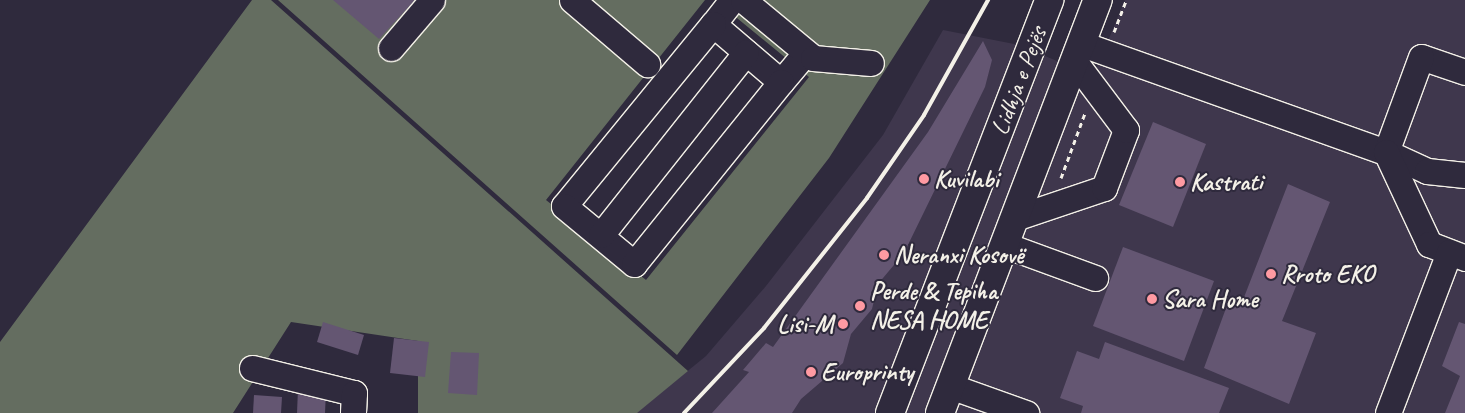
<!DOCTYPE html>
<html>
<head>
<meta charset="utf-8">
<style>
	body { margin:0 }
	#map { position:relative; width:1465px; height:413px; overflow:hidden; background:#2f2a3d; font-family:Caveat,sans-serif }
	div>[style] { position:absolute }
	[style*='--x'] { left:calc(var(--x)*1px); top:calc(var(--y)*1px); width:calc(var(--w)*1px); rotate:calc(var(--a)*1deg) }
	.built>* { inset:0; background:#3f374d }
	.green>* { inset:0; background:#646d60 }
	.building>* { inset:0; background:#645672 }
	.path>* { height:3px; margin-top:-1.5px; transform-origin:0; background:repeating-linear-gradient(90deg,#f4f1e8 0 5px,transparent 0 9px) }
	.roads { filter:drop-shadow(1px 0 #f4f1e8) drop-shadow(-1px 0 #f4f1e8) drop-shadow(0 1px #f4f1e8) drop-shadow(0 -1px #f4f1e8) }
	.minor>* { height:25px; margin:-12.5px; padding:0 12.5px; transform-origin:12.5px; border-radius:12.5px; background:#2f2a3d }
	.highway>* { height:28px; margin:-14px; padding:0 14px; transform-origin:14px; border-radius:14px; background:#2f2a3d }
	.rail>* { height:4px; margin:-2px; padding:0 2px; transform-origin:2px; border-radius:2px; background:#f4f1e8 }
	.dots>* { width:14px; height:14px; translate:-50% -50%; box-sizing:border-box; border:2px solid #2f2a3d; border-radius:50% }
	span { translate:-50% -50%; white-space:nowrap; text-align:center; line-height:1.15; -webkit-text-stroke:4px #2f2a3d; paint-order:stroke }
	.street-label { font-size:25px; color:#f4f1e8 }
	.poi-label { font-size:25px; color:#f4f1e8; font-weight:700 }
	.left { translate:0 -50%; text-align:left }
	.right { translate:-100% -50%; text-align:right }
</style>
</head>
<body>
<div id="map">
	<div class="built">
		<div style="clip-path:polygon(1125px 0,1465px 0,1465px 413px,636px 413px,706px 356px,766px 286px,883px 135px,943px 30px,1019px 45px,1057px 61px,1088px 89px)"></div>
	</div>
	<div class="green">
		<div style="clip-path:polygon(252px 0,271px 0,688px 371px,637px 413px,418px 413px,418px 341px,291px 322px,233px 413px,0 413px,0 342px)"></div>
		<div style="clip-path:polygon(278px 0,705px 0,546px 200px,646px 280px,809px 77px,715px 0,930px 0,829px 158px,677px 355px)"></div>
	</div>
	<div class="building">
		<div style="clip-path:polygon(333px 0,415px 0,379px 39px)"></div>
		<div style="clip-path:polygon(983px 41px,992px 60px,985px 87px,904px 253px,878px 284px,872px 309px,851px 334px,843px 363px,801px 399px,792px 413px,712px 413px,749px 372px,743px 370px,766px 343px,773px 347px,928px 132px)"></div>
		<div style="clip-path:polygon(1153px 122px,1206px 144px,1173px 227px,1119px 205px)"></div>
		<div style="clip-path:polygon(1288px 184px,1330px 202px,1282px 321px,1316px 333px,1289px 404px,1204px 368px,1229px 300px,1241px 305px)"></div>
		<div style="clip-path:polygon(1123px 247px,1214px 281px,1184px 361px,1093px 326px)"></div>
		<div style="clip-path:polygon(323px 322px,364px 335px,358px 355px,317px 342px)"></div>
		<div style="clip-path:polygon(1459px 322px,1465px 324px,1465px 413px,1445px 413px,1460px 376px,1442px 366px)"></div>
		<div style="clip-path:polygon(394px 338px,429px 342px,425px 377px,390px 373px)"></div>
		<div style="clip-path:polygon(1105px 342px,1229px 388px,1219px 413px,1081px 413px,1083px 406px,1060px 398px,1077px 351px,1099px 359px)"></div>
		<div style="clip-path:polygon(451px 352px,479px 353px,477px 395px,448px 393px)"></div>
		<div style="clip-path:polygon(298px 389px,326px 391px,325px 413px,297px 413px)"></div>
		<div style="clip-path:polygon(254px 395px,282px 397px,281px 413px,253px 413px)"></div>
	</div>
	<div class="path">
		<div style="--x:1114;--y:32;--w:34;--a:-69"></div>
		<div style="--x:1061;--y:178;--w:69;--a:-69.7"></div>
	</div>
	<div class="roads">
		<div class="minor">
			<div style="--x:572;--y:0;--w:99;--a:40.5"></div>
			<div style="--x:732;--y:0;--w:31;--a:128"></div>
			<div style="--x:713;--y:24;--w:89;--a:40.5"></div>
			<div style="--x:781;--y:82;--w:38;--a:-50"></div>
			<div style="--x:743;--y:0;--w:91;--a:39.6"></div>
			<div style="--x:813;--y:58;--w:58;--a:4.9"></div>
			<div style="--x:713;--y:24;--w:235;--a:129.3"></div>
			<div style="--x:564;--y:206;--w:91;--a:39.6"></div>
			<div style="--x:634;--y:264;--w:234;--a:-51.1"></div>
			<div style="--x:1082;--y:44;--w:323;--a:19.6"></div>
			<div style="--x:1386;--y:152;--w:45;--a:24.9"></div>
			<div style="--x:1427;--y:171;--w:38;--a:6"></div>
			<div style="--x:391;--y:48;--w:63;--a:-49.5"></div>
			<div style="--x:1465;--y:72;--w:46;--a:-161.2"></div>
			<div style="--x:1421;--y:57;--w:101;--a:110.2"></div>
			<div style="--x:1386;--y:152;--w:102;--a:64.9"></div>
			<div style="--x:1429;--y:244;--w:39;--a:21"></div>
			<div style="--x:1015;--y:218;--w:94;--a:-18.6"></div>
			<div style="--x:1104;--y:188;--w:62;--a:-69.2"></div>
			<div style="--x:1126;--y:130;--w:85;--a:-126.9"></div>
			<div style="--x:601;--y:235;--w:233;--a:-51.6"></div>
			<div style="--x:1005;--y:245;--w:96;--a:20.1"></div>
			<div style="--x:252;--y:368;--w:105;--a:13.8"></div>
			<div style="--x:354;--y:393;--w:20;--a:93"></div>
			<div style="--x:950;--y:386;--w:81;--a:19.6"></div>
			<div style="--x:1388;--y:413;--w:172;--a:-69.2"></div>
		</div>
		<div class="highway">
			<div style="--x:890;--y:413;--w:443;--a:-68.9"></div>
			<div style="--x:940;--y:413;--w:442;--a:-69.1"></div>
		</div>
	</div>
	<div class="rail">
		<div style="--x:684;--y:413;--w:117;--a:-46.7"></div>
		<div style="--x:764;--y:328;--w:166;--a:-51.6"></div>
		<div style="--x:867;--y:198;--w:101;--a:-55.5"></div>
		<div style="--x:924;--y:115;--w:132;--a:-60.9"></div>
	</div>
	<div class="dots">
		<div style="left:924px;top:179px;background:#ff9aa2"></div>
		<div style="left:1180px;top:182px;background:#ff9aa2"></div>
		<div style="left:884px;top:255px;background:#ff9aa2"></div>
		<div style="left:1271px;top:274px;background:#ff9aa2"></div>
		<div style="left:1152px;top:299px;background:#ff9aa2"></div>
		<div style="left:860px;top:306px;background:#ff9aa2"></div>
		<div style="left:843px;top:324px;background:#ff9aa2"></div>
		<div style="left:811px;top:372px;background:#ff9aa2"></div>
	</div>
	<div class="street-label">
		<span style="left:1019px;top:81px;rotate:-69deg">Lidhja e Pejës</span>
	</div>
	<div class="poi-label">
		<span class="left" style="left:934px;top:179px">Kuvilabi</span>
		<span class="left" style="left:1190px;top:182px">Kastrati</span>
		<span class="left" style="left:894px;top:255px">Neranxi Kosovë</span>
		<span class="left" style="left:1281px;top:274px">Rroto EKO</span>
		<span class="left" style="left:870px;top:306px">Perde &amp; Tepiha<br>NESA HOME</span>
		<span class="left" style="left:1162px;top:299px">Sara Home</span>
		<span class="right" style="left:833px;top:324px">Lisi-M</span>
		<span class="left" style="left:821px;top:372px">Europrinty</span>
	</div>
</div>
</body>
</html>
